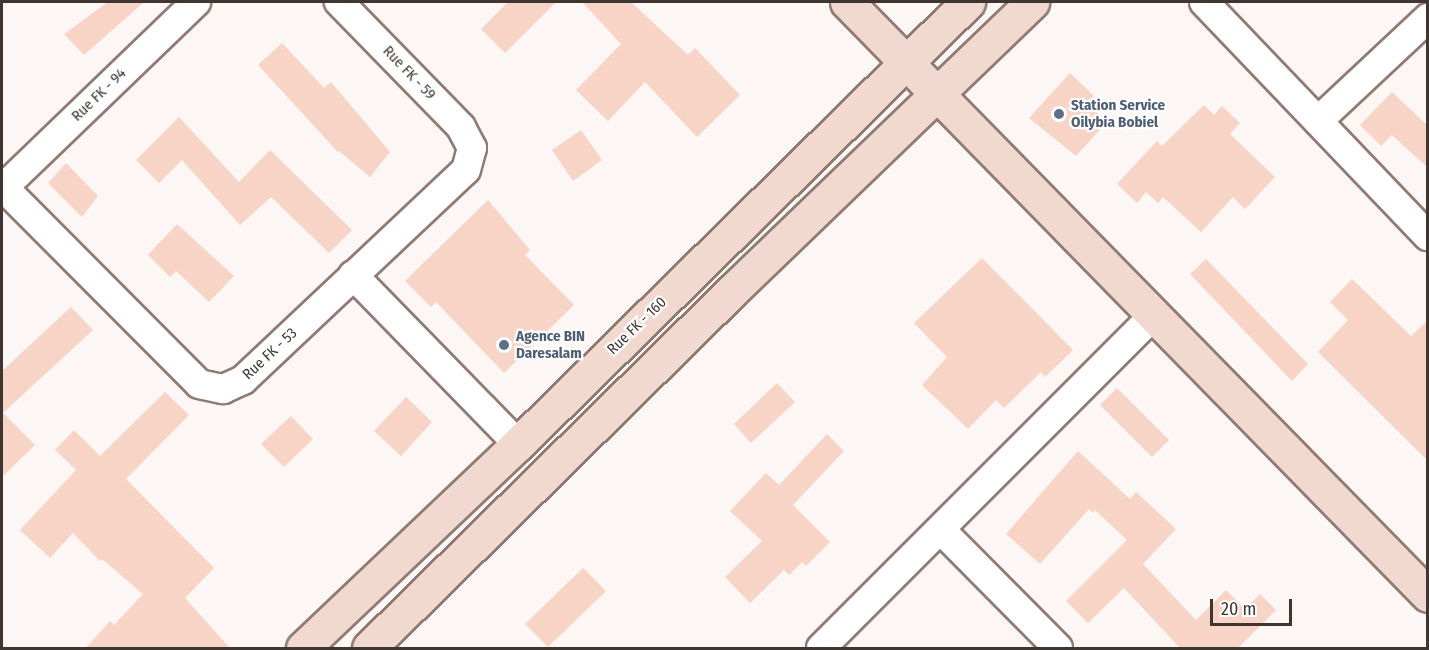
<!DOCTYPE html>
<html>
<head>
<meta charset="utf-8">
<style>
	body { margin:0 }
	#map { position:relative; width:1429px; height:650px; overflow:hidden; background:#fcf7f5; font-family:"Fira Sans Condensed",sans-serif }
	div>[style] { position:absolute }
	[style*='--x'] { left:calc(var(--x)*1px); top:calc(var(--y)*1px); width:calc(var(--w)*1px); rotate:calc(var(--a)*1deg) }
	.building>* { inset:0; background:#f8d4c6 }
	.roads { filter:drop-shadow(2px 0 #907b73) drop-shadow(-2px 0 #907b73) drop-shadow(0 2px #907b73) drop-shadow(0 -2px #907b73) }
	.street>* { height:28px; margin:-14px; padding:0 14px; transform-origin:14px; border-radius:14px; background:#fff }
	.secondary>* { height:33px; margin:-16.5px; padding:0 16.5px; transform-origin:16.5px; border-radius:16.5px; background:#f1d9d0 }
	.dots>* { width:16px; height:16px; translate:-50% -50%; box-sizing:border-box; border:3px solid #fff; border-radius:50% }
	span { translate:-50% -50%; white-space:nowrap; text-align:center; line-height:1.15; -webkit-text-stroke:4.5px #fff; paint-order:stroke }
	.street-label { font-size:15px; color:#3f3632 }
	.service-label { font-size:15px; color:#4e5e75; font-weight:700 }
	.left { translate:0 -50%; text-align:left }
	.frame { position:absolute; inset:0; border:3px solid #3f3632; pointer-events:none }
	.scale { position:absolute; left:1210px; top:599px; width:82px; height:27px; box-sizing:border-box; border:3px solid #3f3632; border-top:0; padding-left:8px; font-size:18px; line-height:21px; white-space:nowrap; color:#3f3632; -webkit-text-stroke:4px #fff; paint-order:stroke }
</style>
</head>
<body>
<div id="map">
	<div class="building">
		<div style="clip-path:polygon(108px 2px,144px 2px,84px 55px,64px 34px)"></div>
		<div style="clip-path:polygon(508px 2px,556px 2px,505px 53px,481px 29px)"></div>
		<div style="clip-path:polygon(582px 2px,631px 2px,688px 55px,695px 48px,740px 95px,697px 137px,645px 82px,608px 121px,576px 90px,621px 44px)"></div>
		<div style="clip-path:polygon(282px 43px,324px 88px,331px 82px,390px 152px,370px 177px,339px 151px,338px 152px,258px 65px)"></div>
		<div style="clip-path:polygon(1070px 73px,1094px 96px,1087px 103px,1107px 122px,1076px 156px,1029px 118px)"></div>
		<div style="clip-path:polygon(1392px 92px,1428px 126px,1428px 168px,1392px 135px,1381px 146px,1360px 125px)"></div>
		<div style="clip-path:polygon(1204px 105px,1214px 115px,1222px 106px,1240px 123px,1230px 134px,1275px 177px,1245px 209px,1233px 197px,1201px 232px,1163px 197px,1158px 203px,1146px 192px,1137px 203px,1117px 184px,1157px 141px,1162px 146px)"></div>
		<div style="clip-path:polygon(179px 117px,239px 182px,270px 150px,352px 230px,329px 253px,271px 197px,240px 225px,182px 160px,159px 183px,136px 160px)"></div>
		<div style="clip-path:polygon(581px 130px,602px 160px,573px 181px,552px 150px)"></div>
		<div style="clip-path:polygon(66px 163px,98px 196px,82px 217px,48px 183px)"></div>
		<div style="clip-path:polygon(488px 200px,530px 250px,525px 255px,574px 305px,504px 373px,436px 302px,431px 307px,405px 281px)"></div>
		<div style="clip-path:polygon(177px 224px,234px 276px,209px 302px,176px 271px,170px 277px,148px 255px)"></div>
		<div style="clip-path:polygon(982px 258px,1073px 350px,1045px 377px,1041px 372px,1004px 408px,996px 400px,968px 429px,922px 385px,947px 357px,914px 323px)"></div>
		<div style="clip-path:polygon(1206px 259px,1308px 364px,1292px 381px,1190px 274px)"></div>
		<div style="clip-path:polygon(1352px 279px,1411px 336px,1428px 320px,1428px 461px,1318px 352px,1348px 320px,1330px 302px)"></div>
		<div style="clip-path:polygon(71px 307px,93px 330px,3px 413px,35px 445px,2px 477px,2px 371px)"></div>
		<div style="clip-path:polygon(777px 383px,795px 402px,751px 443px,734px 424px)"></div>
		<div style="clip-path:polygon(1117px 388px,1169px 440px,1152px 457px,1100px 405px)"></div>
		<div style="clip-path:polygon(165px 392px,189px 415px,126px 479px,214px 568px,185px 598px,230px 648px,86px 648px,110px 621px,114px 625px,143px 594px,102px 559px,100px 561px,73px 533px,50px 558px,20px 530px,76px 470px,55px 450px,74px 430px,100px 456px)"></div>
		<div style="clip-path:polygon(406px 397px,432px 422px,401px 456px,374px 431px)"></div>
		<div style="clip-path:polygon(291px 416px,313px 439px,284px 467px,261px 444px)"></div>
		<div style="clip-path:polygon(827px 434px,844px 451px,793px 505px,830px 542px,806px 566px,802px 562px,789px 575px,784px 570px,750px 603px,725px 577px,762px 541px,730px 511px,766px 473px,779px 485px)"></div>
		<div style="clip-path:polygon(1078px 451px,1130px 499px,1136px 492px,1176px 529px,1143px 564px,1196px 620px,1226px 590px,1245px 609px,1260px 594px,1276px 610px,1238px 648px,1180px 648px,1124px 588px,1088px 623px,1066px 601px,1127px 540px,1095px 510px,1093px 513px,1089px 509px,1040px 564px,1006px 534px)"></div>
		<div style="clip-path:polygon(583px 568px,606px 591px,548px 647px,525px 624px)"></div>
	</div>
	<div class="roads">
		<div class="street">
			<div style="--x:1204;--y:2;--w:324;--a:46.3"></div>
			<div style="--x:1318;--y:121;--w:151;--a:-43.1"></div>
			<div style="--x:2;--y:186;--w:279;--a:45.1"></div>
			<div style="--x:199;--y:384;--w:25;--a:12"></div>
			<div style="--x:223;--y:389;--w:22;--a:-24"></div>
			<div style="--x:243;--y:380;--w:306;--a:-43.3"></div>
			<div style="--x:466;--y:170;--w:23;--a:-75"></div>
			<div style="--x:472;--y:148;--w:24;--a:-118"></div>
			<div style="--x:461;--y:127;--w:175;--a:-134.3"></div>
			<div style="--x:3;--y:188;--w:268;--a:-43.9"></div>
			<div style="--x:353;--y:275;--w:236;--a:45.7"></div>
			<div style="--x:941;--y:530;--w:166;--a:45.2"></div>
			<div style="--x:821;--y:648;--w:471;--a:-45"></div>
		</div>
		<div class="secondary">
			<div style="--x:847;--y:2;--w:830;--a:45.59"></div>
			<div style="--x:303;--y:648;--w:296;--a:-43.5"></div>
			<div style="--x:518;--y:444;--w:631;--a:-44.49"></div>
			<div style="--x:369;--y:648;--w:508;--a:-44.52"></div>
			<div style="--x:731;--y:292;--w:418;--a:-43.9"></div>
		</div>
	</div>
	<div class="dots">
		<div style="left:1059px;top:114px;background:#5c6f8a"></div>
		<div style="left:504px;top:345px;background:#5c6f8a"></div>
	</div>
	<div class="street-label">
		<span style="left:409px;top:73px;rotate:46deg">Rue FK - 59</span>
		<span style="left:99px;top:95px;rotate:-44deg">Rue FK - 94</span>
		<span style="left:637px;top:326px;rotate:-44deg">Rue FK - 160</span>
		<span style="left:270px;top:354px;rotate:-43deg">Rue FK - 53</span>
	</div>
	<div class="service-label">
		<span class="left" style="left:1071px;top:114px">Station Service<br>Oilybia Bobiel</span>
		<span class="left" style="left:516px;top:345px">Agence BIN<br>Daresalam</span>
	</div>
	<div class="frame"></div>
	<div class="scale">20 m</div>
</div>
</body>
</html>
